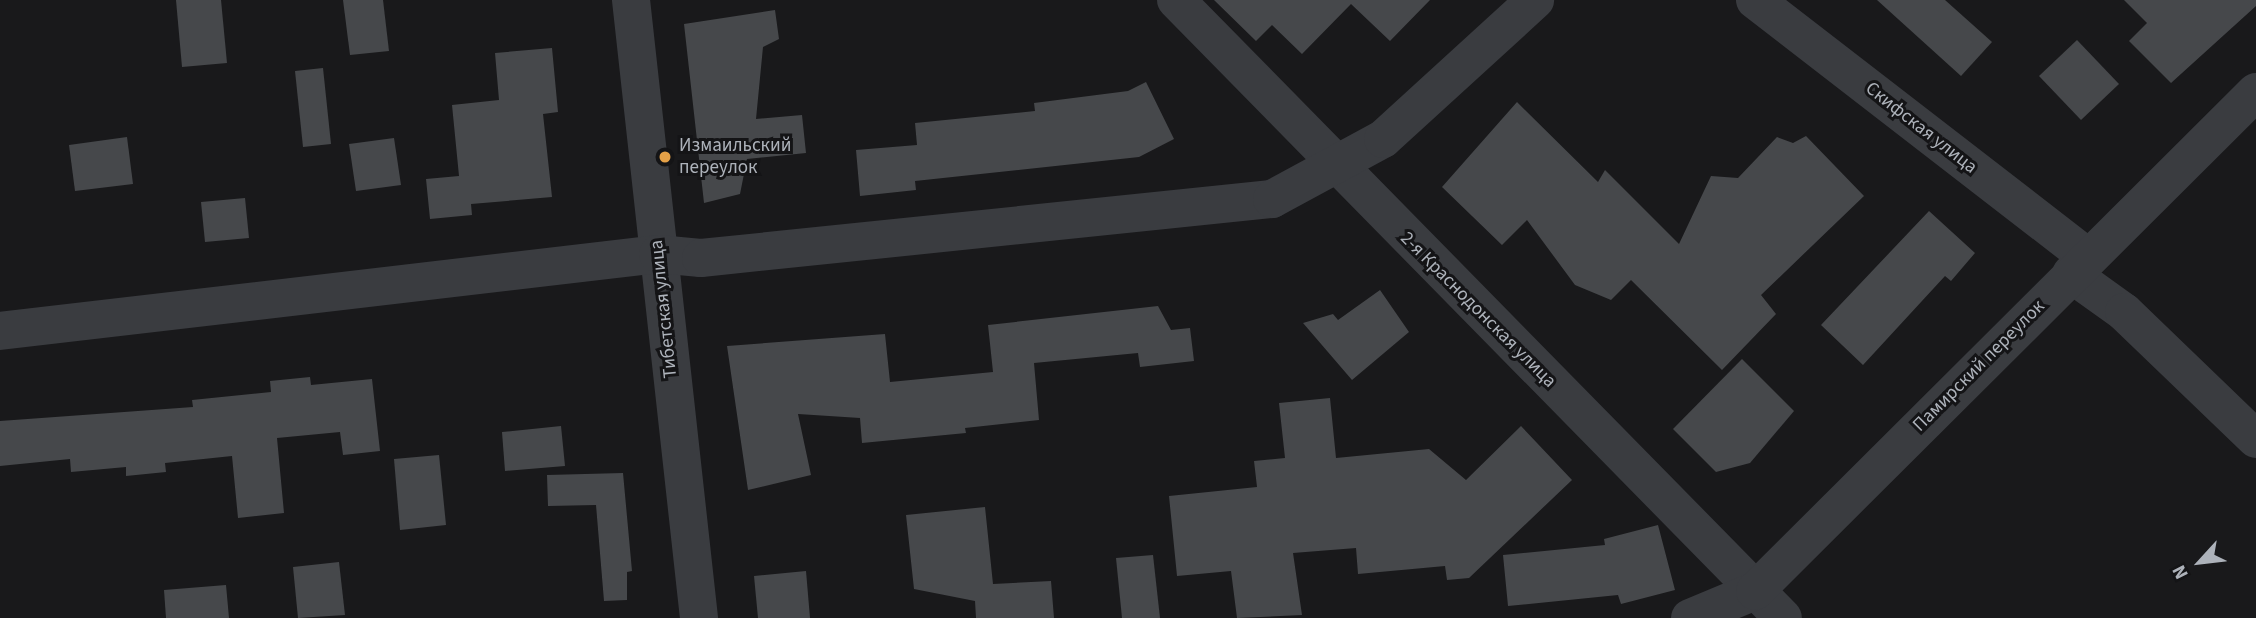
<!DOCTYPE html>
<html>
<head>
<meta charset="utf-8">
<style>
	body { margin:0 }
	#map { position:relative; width:2256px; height:618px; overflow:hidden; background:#19191b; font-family:"Source Sans 3",sans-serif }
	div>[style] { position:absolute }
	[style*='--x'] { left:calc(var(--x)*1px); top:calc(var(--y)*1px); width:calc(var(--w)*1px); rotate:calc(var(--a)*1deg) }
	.building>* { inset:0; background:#46484b }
	.minor>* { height:38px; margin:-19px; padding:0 19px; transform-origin:19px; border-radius:19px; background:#3a3c40 }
	.dots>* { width:19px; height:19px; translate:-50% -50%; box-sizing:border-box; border:4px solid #141416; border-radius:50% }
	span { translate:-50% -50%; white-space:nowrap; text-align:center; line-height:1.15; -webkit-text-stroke:6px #141416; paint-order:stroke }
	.street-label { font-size:19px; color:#adb2ba }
	.poi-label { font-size:19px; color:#adb2ba }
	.left { translate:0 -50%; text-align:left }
	.north { position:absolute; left:2165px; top:527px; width:70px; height:70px; -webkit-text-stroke:5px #141416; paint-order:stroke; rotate:243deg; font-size:19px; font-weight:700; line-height:28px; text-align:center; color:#adb2ba }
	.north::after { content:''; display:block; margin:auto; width:24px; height:32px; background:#adb2ba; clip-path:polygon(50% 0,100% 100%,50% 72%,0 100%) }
</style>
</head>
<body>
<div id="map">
	<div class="building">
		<div style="clip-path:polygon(176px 0,221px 0,227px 63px,182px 67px)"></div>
		<div style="clip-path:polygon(343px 0,383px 0,389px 51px,350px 55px)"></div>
		<div style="clip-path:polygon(1214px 0,1430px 0,1390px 41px,1351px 4px,1302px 54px,1272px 25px,1256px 41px)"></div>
		<div style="clip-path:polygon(1877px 0,1945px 0,1992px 42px,1961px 76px)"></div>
		<div style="clip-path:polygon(2124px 0,2256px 0,2256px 6px,2171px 83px,2129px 41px,2147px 23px)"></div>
		<div style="clip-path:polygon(775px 10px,779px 39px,763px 47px,756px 119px,802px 115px,806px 153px,747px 159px,740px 194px,704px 203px,684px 24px)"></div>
		<div style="clip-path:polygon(2077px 40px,2119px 84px,2081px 120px,2039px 76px)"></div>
		<div style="clip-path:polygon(552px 48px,558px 112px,543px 114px,552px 197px,471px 204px,472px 215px,430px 219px,426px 179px,459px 176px,452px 105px,499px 100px,495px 53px)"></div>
		<div style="clip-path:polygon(323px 68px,331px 144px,303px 147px,295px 71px)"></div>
		<div style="clip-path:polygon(1146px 82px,1174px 139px,1139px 157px,915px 181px,916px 190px,860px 196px,856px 150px,917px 145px,915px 123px,1035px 111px,1034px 103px,1128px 91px)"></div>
		<div style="clip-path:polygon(1517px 102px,1598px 182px,1605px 170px,1679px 244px,1711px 176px,1738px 178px,1777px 137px,1793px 143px,1806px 136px,1864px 196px,1761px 295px,1776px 314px,1722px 370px,1631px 280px,1611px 300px,1575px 285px,1527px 220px,1502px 245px,1442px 187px)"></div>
		<div style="clip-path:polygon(127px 137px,133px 184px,75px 191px,69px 145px)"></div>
		<div style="clip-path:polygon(394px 138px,401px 185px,356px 191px,349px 144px)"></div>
		<div style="clip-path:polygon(245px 198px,249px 238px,205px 242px,201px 202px)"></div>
		<div style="clip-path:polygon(1929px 211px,1975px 253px,1951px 281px,1945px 276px,1863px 365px,1821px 325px)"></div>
		<div style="clip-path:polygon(1380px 290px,1409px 332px,1352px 380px,1303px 323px,1333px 314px,1338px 320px)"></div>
		<div style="clip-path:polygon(1158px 306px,1171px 330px,1190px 328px,1194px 361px,1140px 367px,1138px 353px,1034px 363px,1039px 420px,965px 428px,966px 433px,862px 443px,860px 418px,798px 414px,811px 475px,748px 490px,727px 346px,885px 334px,890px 382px,993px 372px,988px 325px)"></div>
		<div style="clip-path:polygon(1742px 359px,1794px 411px,1750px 463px,1716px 472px,1673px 429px)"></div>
		<div style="clip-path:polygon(310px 377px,311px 385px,372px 379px,380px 451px,343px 455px,340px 432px,277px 438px,284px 513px,238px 518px,232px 456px,165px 463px,166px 472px,126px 476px,126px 467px,71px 472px,70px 459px,0 466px,0 421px,193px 407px,192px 400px,271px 392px,270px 381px)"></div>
		<div style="clip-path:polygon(1330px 398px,1336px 458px,1429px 449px,1466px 480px,1521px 426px,1572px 480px,1469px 578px,1447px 580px,1445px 566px,1358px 574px,1356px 548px,1293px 553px,1302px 615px,1237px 618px,1231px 571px,1177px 576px,1169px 496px,1257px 487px,1254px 461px,1285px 458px,1279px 403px)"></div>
		<div style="clip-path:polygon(561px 426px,565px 466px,505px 471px,502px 432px)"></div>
		<div style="clip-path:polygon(439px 455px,446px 525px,400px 530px,394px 459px)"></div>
		<div style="clip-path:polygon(623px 473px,632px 571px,627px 572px,627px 600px,604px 601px,596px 505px,548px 506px,547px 475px)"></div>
		<div style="clip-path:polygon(985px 507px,993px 584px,1051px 581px,1054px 618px,976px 618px,975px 601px,914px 589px,906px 515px)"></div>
		<div style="clip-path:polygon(1658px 525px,1675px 590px,1621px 604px,1618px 595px,1508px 606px,1503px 555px,1605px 545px,1604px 539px)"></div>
		<div style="clip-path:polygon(1153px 555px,1160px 618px,1122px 618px,1116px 558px)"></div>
		<div style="clip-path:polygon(339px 562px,345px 615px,298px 618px,293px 567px)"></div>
		<div style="clip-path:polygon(806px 571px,810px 618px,758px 618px,754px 576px)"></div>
		<div style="clip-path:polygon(226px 585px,229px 618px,166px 618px,164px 590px)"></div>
	</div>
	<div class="minor">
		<div style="--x:631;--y:0;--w:622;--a:83.72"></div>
		<div style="--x:1176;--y:0;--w:866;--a:45.51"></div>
		<div style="--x:1755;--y:0;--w:421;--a:37.7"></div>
		<div style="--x:2071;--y:274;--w:65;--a:35.6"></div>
		<div style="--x:2124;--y:312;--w:183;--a:43.9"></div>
		<div style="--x:0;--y:331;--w:662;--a:-6.67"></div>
		<div style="--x:658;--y:254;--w:43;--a:5.3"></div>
		<div style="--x:701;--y:258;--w:574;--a:-5.9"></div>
		<div style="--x:1272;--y:199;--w:126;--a:-28.4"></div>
		<div style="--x:1383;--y:139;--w:206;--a:-42.4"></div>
		<div style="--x:1690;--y:618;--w:70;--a:-22.6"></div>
		<div style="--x:1755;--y:591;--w:707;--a:-44.89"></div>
	</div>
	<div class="dots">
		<div style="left:665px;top:157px;background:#e5a147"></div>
	</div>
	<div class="street-label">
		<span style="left:1921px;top:128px;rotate:38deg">Скифская улица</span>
		<span style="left:664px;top:309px;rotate:-96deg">Тибетская улица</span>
		<span style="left:1478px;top:310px;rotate:45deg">2-я Краснодонская улица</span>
		<span style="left:1979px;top:366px;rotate:-45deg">Памирский переулок</span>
	</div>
	<div class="poi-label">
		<span class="left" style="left:679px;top:157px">Измаильский<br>переулок</span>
	</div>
	<div class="north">N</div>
</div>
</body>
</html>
